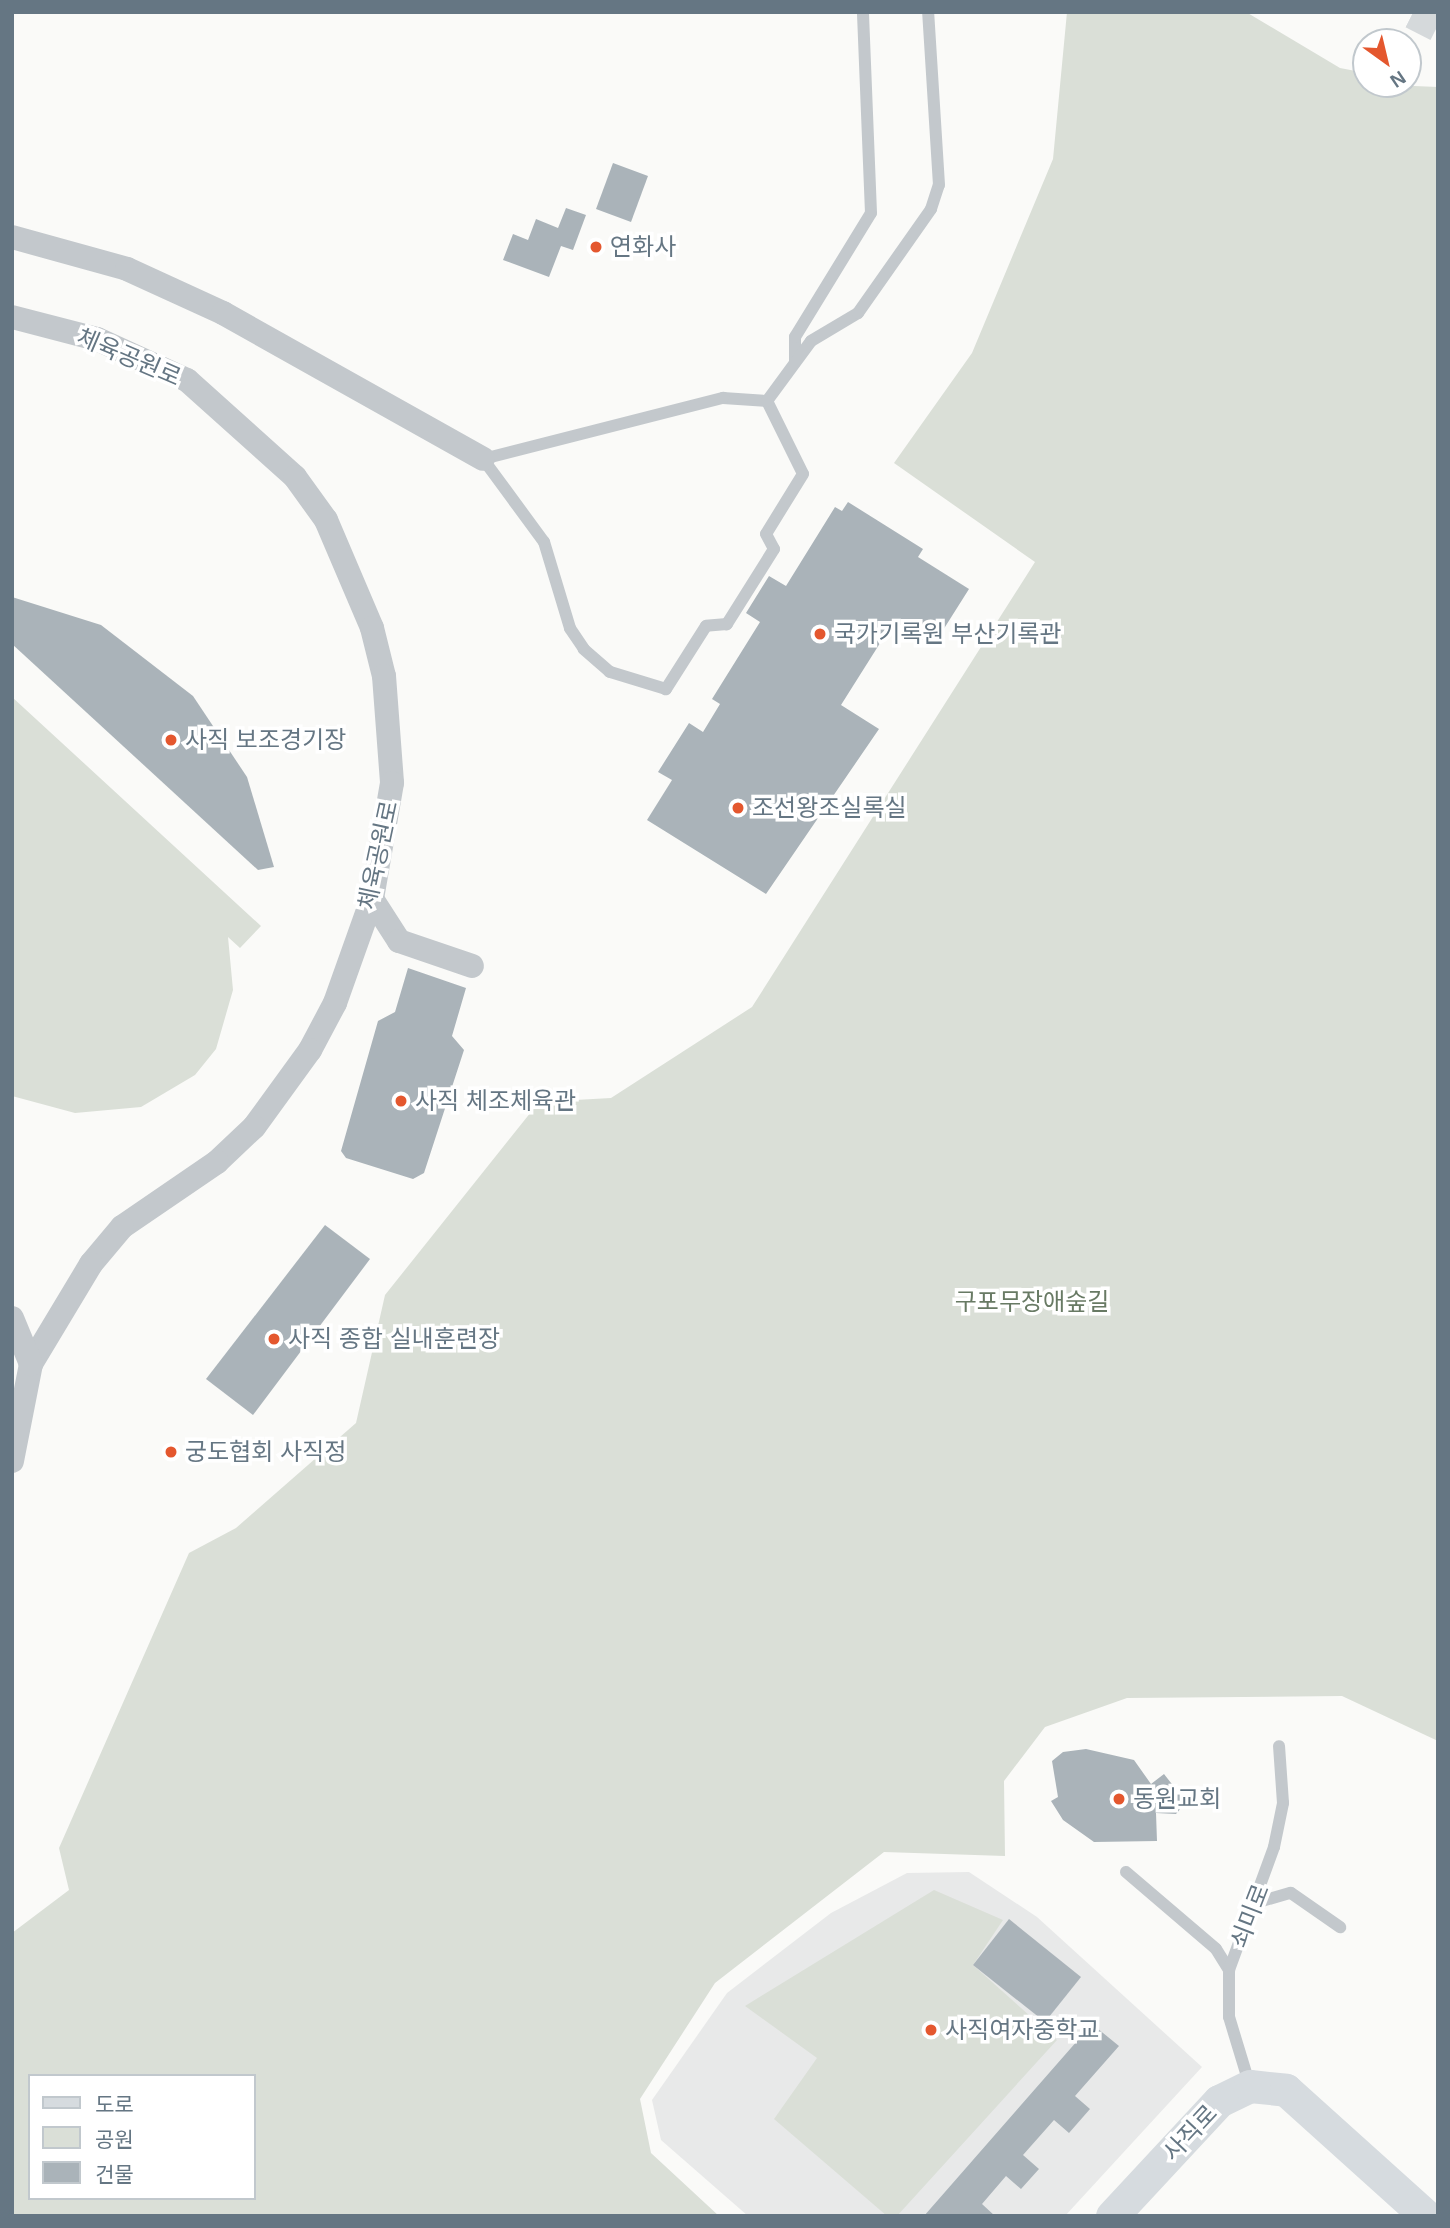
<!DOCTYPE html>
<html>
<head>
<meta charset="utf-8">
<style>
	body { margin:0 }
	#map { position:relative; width:1450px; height:2228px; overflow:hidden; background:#fafaf8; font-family:Helvetica,"Noto Sans KR",sans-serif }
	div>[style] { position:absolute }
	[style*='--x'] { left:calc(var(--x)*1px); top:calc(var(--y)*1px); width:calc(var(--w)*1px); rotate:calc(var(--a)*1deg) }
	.built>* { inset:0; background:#e8e9e9 }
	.green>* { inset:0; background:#dadfd7 }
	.building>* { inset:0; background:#aab3b9 }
	.secondary-tunnel>* { height:33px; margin-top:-16.5px; transform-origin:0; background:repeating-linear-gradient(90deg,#d5d9db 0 33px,transparent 0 50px) }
	.lane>* { height:12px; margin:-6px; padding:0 6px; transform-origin:6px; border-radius:6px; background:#c3c8cc }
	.street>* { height:24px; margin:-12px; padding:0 12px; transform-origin:12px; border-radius:12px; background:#c3c8cc }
	.secondary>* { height:33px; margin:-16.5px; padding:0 16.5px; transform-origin:16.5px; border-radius:16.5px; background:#d6dbdf }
	.dots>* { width:19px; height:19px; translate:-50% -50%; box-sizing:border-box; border:4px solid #fff; border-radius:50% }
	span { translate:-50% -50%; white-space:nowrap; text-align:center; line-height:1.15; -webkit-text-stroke:7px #fff; paint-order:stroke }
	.poi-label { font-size:24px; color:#657683 }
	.left { translate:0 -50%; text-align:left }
	.street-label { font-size:24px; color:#657683 }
	.park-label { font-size:24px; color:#687a64 }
	.frame { position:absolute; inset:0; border:14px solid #657683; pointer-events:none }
	.legend { position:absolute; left:28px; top:2074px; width:228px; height:126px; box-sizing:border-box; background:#fff; border:2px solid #c1c8cd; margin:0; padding:9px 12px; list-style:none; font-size:21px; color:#657683 }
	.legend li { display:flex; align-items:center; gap:14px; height:35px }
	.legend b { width:35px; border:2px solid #c1c8cd }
	.north { position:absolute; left:1352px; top:28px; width:70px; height:70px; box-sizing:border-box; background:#fff; border:2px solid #c1c8cd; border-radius:50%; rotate:146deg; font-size:19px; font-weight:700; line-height:28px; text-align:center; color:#657683 }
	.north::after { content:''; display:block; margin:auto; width:24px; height:32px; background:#e4572e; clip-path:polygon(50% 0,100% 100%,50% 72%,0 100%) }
</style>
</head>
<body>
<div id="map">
	<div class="built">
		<div style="clip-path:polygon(969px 1872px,1037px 1917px,1202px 2067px,1065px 2216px,748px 2216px,661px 2140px,652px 2100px,727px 1993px,831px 1913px,907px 1873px)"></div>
	</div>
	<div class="green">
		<div style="clip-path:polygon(evenodd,1067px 12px,1246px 12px,1340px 68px,1366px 73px,1366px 84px,1438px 87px,1438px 1741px,1342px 1696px,1127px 1698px,1045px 1727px,1004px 1781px,1005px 1856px,884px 1852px,715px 1983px,640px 2099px,651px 2153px,719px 2216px,12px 2216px,12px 1933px,69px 1890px,59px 1848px,189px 1553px,236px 1528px,356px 1423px,385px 1295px,539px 1102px,611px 1098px,752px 1007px,1035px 562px,894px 463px,972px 353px,1053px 159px,1067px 12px,30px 2076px,254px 2076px,254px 2198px,30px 2198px,30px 2076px)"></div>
		<div style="clip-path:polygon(12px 697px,261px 926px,240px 948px,228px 937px,233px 990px,216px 1049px,195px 1075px,141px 1107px,75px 1113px,12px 1096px)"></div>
		<div style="clip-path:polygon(934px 1890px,1003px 1920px,973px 1965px,1057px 2040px,897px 2216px,887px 2216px,774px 2119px,817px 2058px,745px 2006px)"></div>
	</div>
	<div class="building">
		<div style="clip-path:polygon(613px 163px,648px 176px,631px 222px,596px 209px)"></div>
		<div style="clip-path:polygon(566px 208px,586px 215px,573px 250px,561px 246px,549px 277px,503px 260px,513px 234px,528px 240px,536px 219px,558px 228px)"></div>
		<div style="clip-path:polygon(848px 502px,923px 549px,918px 557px,969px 589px,933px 646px,894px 621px,841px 705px,879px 729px,766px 894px,647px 820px,672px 780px,658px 772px,689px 723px,703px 732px,720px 704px,712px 699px,760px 622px,746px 613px,769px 576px,786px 586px,835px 507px,842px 511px)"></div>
		<div style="clip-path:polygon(12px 597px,101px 625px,193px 696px,247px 777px,274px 867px,258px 870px,12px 644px)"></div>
		<div style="clip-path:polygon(408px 968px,466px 988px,452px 1036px,464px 1050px,424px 1173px,413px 1179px,346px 1158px,341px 1151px,378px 1021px,395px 1012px)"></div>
		<div style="clip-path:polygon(325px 1225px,370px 1259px,253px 1415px,206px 1379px)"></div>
		<div style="clip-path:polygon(1086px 1749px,1134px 1760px,1151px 1784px,1164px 1774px,1182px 1797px,1186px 1802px,1176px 1814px,1156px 1813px,1157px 1841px,1094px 1842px,1063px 1820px,1051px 1801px,1058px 1797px,1052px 1761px,1063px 1752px)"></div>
		<div style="clip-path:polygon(1009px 1919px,1081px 1977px,1045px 2022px,973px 1965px)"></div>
		<div style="clip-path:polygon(1092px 2024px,1119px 2046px,1075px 2096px,1090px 2109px,1069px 2133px,1054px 2120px,1023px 2155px,1039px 2169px,1021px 2189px,1006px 2176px,982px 2204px,995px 2216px,924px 2216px)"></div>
	</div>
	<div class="secondary-tunnel">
		<div style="--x:1413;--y:12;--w:28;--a:27"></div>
	</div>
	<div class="lane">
		<div style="--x:795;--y:362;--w:25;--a:-90"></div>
		<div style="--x:795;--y:337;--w:145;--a:-58.5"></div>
		<div style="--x:871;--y:213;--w:201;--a:-92.3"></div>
		<div style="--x:723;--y:398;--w:44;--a:3.9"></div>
		<div style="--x:767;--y:401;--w:81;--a:63.7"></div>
		<div style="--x:803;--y:474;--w:70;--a:121.7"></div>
		<div style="--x:766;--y:534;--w:17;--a:62"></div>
		<div style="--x:774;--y:549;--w:89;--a:122.1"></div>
		<div style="--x:727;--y:624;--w:21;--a:175"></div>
		<div style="--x:706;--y:626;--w:75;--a:122.4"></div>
		<div style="--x:666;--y:689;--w:59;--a:-163.1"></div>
		<div style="--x:610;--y:672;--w:35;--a:-139"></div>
		<div style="--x:584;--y:649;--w:25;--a:-124"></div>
		<div style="--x:570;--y:628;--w:90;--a:-106.8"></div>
		<div style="--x:544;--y:542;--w:103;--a:-126.3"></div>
		<div style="--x:483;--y:459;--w:248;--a:-14.3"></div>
		<div style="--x:767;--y:401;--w:74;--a:-53.7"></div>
		<div style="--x:811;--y:341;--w:55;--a:-30.8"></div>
		<div style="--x:858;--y:313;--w:127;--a:-54.9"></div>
		<div style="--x:931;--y:209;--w:25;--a:-72"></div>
		<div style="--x:939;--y:185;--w:173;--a:-93.6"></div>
		<div style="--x:1126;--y:1872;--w:118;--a:40.5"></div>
		<div style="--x:1216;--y:1949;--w:25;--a:58"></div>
		<div style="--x:1255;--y:1903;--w:37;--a:-16"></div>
		<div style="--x:1291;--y:1893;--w:60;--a:34.8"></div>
		<div style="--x:1250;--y:2086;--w:72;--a:-106.9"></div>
		<div style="--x:1229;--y:2017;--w:47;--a:-90"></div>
		<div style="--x:1229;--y:1970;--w:131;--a:-69.9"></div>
		<div style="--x:1274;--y:1847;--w:45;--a:-78.4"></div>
		<div style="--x:1283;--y:1803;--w:57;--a:-94"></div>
	</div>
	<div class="street">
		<div style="--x:12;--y:237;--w:119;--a:15.5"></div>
		<div style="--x:127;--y:269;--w:106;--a:24.6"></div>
		<div style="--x:223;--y:313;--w:298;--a:29.3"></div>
		<div style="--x:12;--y:317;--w:88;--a:14.5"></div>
		<div style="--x:97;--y:339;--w:99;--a:24.5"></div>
		<div style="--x:187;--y:380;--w:145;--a:41.9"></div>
		<div style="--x:295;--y:477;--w:53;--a:54.2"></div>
		<div style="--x:326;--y:520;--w:117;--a:66.9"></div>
		<div style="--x:372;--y:628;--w:49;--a:76"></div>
		<div style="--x:384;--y:676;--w:107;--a:85.7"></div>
		<div style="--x:392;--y:783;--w:118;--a:99.8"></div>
		<div style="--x:372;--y:899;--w:110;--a:109.6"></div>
		<div style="--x:335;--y:1003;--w:53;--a:118"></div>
		<div style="--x:310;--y:1050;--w:95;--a:126"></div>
		<div style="--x:254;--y:1127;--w:51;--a:136.6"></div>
		<div style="--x:217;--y:1162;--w:115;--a:145.6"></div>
		<div style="--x:122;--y:1227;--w:48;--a:130"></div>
		<div style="--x:91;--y:1264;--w:117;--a:121"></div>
		<div style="--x:31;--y:1364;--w:99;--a:101.1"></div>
		<div style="--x:372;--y:899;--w:50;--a:57.3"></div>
		<div style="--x:399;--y:941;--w:77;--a:18.9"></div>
		<div style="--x:12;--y:1318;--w:50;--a:67.6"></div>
	</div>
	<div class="secondary">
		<div style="--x:1112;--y:2216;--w:157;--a:-47.1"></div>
		<div style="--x:1219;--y:2101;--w:34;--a:-26"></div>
		<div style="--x:1250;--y:2086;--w:36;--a:6"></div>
		<div style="--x:1286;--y:2090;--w:188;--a:42"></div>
	</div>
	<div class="dots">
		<div style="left:596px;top:247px;background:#e4572e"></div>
		<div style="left:820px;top:634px;background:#e4572e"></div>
		<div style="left:171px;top:740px;background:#e4572e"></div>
		<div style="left:738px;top:808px;background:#e4572e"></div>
		<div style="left:401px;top:1101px;background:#e4572e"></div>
		<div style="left:274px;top:1339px;background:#e4572e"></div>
		<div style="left:171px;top:1452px;background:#e4572e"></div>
		<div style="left:1119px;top:1799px;background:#e4572e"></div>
		<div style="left:931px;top:2030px;background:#e4572e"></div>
	</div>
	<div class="poi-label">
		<span class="left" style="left:610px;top:247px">연화사</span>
		<span class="left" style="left:834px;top:634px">국가기록원 부산기록관</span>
		<span class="left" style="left:185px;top:740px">사직 보조경기장</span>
		<span class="left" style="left:752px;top:808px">조선왕조실록실</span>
		<span class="left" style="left:415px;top:1101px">사직 체조체육관</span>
		<span class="left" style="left:288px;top:1339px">사직 종합 실내훈련장</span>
		<span class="left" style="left:185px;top:1452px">궁도협회 사직정</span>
		<span class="left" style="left:1133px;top:1799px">동원교회</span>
		<span class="left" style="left:945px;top:2030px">사직여자중학교</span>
	</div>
	<div class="street-label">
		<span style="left:129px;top:357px;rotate:23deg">체육공원로</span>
		<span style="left:378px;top:855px;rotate:-78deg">체육공원로</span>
		<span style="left:1250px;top:1916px;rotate:-69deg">쇠미로</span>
		<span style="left:1190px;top:2133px;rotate:-47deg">사직로</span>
	</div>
	<div class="park-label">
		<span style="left:1032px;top:1302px">구포무장애숲길</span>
	</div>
	<div class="frame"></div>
	<ul class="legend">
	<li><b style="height:9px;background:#d6dbdf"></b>도로</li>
	<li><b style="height:19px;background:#dadfd7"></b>공원</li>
	<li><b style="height:19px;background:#aab3b9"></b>건물</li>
	</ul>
	<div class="north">N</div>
</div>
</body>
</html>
